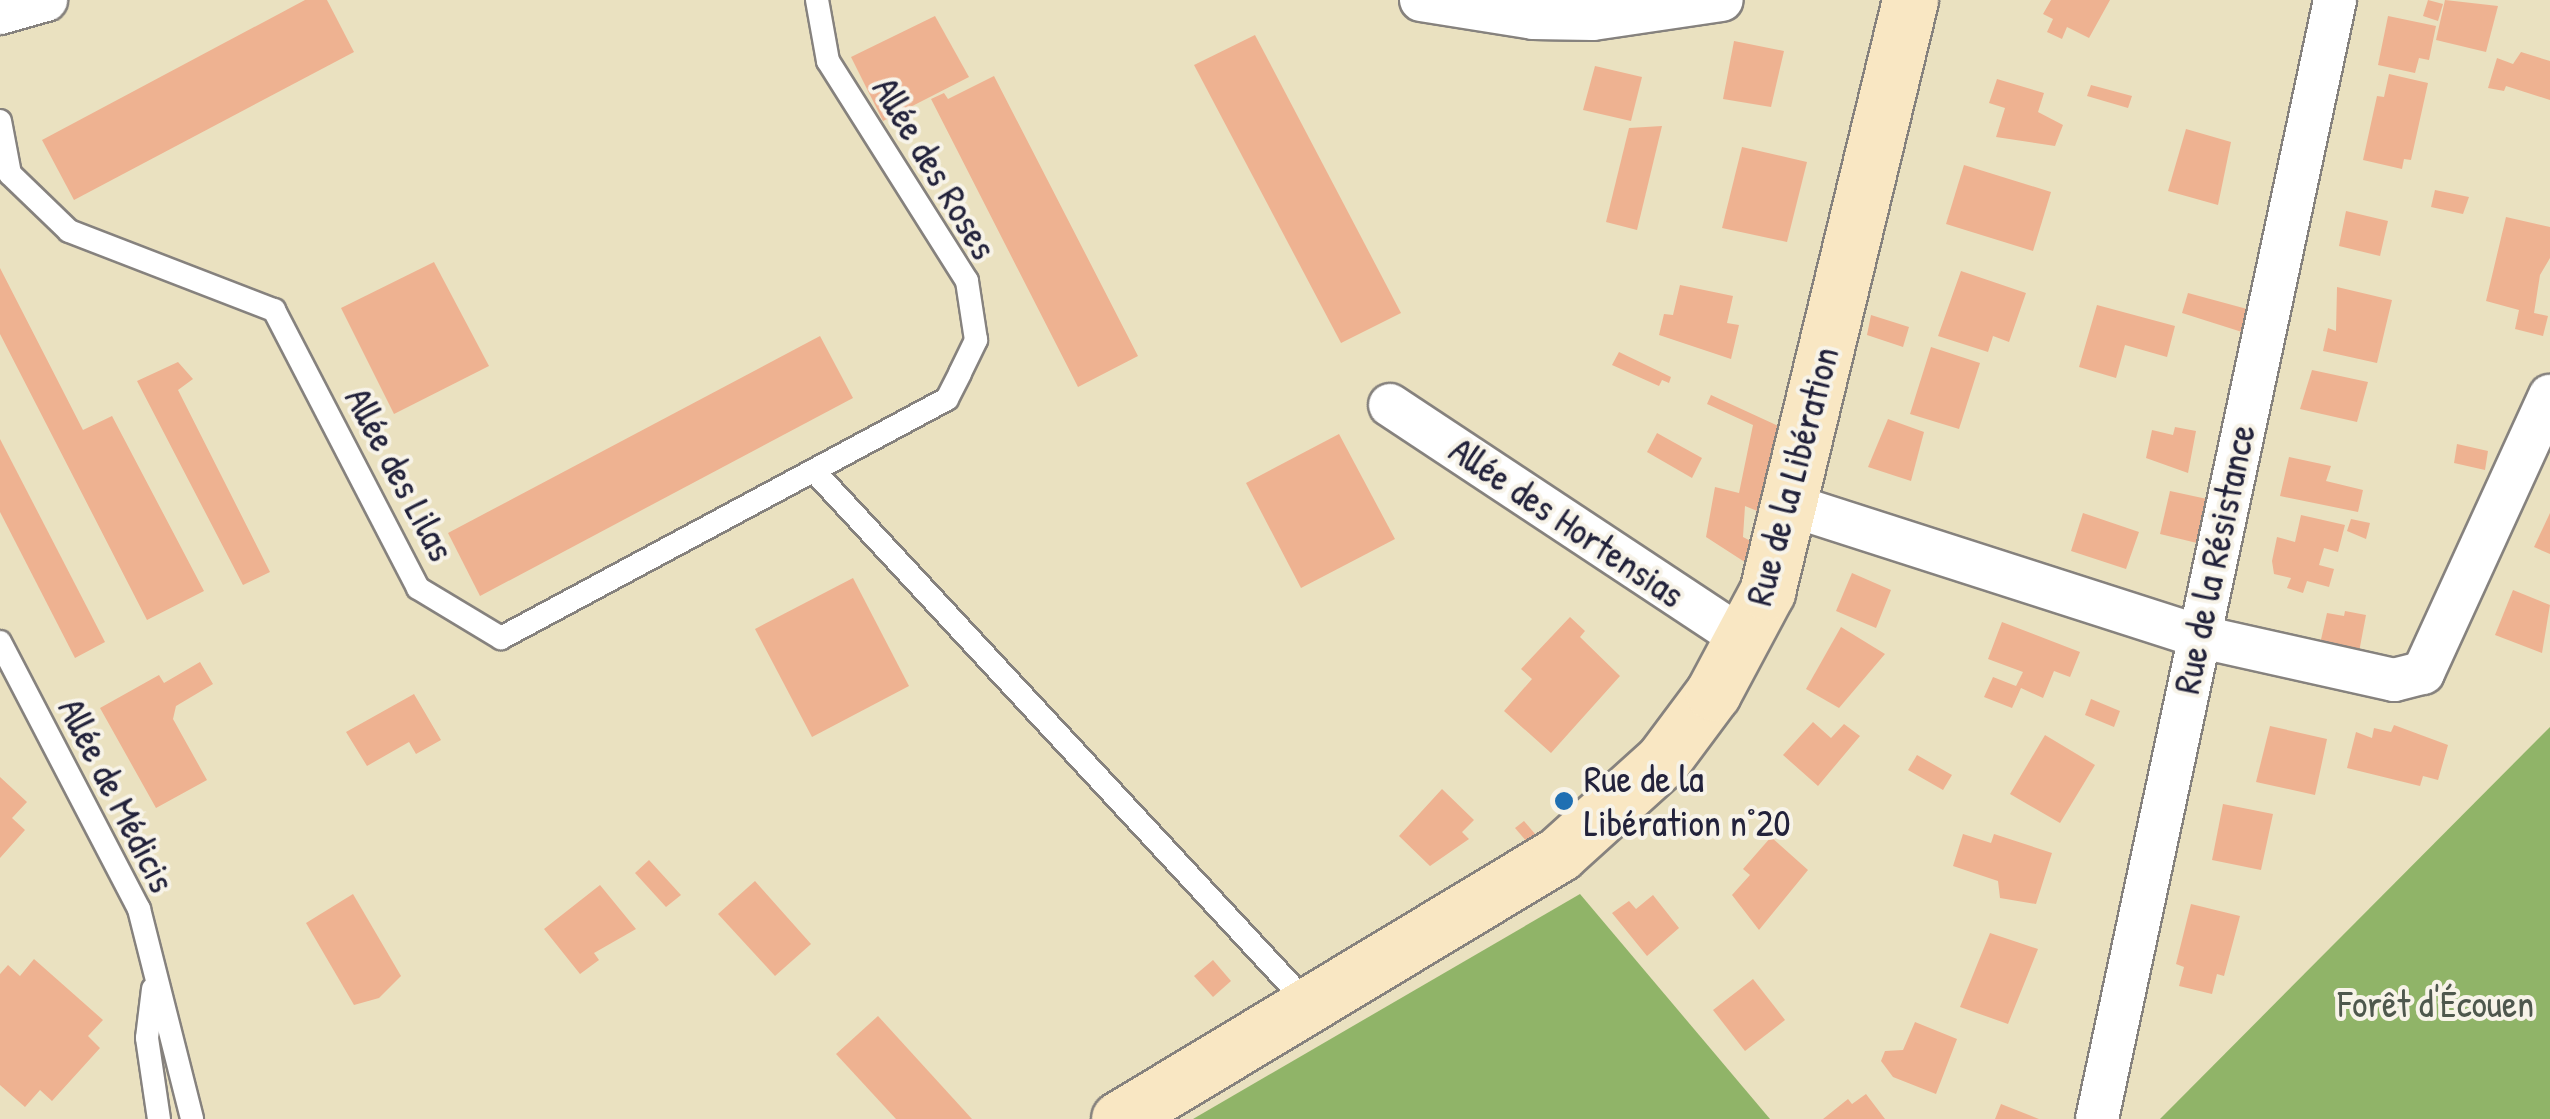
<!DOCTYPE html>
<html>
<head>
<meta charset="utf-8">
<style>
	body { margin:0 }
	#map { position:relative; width:2550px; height:1119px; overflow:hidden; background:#eae1c0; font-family:"Patrick Hand",sans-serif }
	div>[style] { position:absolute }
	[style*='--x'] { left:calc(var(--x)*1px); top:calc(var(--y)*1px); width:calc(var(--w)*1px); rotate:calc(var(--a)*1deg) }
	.forest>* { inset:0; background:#90b468 }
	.building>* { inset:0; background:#eeb291 }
	.roads { filter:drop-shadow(2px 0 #86827e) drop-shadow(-2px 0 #86827e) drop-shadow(0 2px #86827e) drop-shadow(0 -2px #86827e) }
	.lane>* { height:22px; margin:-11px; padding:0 11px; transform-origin:11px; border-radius:11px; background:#fff }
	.street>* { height:42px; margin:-21px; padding:0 21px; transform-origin:21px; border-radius:21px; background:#fff }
	.secondary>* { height:55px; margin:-27.5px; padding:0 27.5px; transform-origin:27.5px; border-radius:27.5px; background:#f9e7c3 }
	.dots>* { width:28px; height:28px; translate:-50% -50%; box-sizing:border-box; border:5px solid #f7f3e8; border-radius:50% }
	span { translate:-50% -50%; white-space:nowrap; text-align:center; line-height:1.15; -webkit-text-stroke:8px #f7f3e8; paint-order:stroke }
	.street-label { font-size:38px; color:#22223b }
	.poi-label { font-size:38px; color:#22223b }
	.left { translate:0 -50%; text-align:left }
	.park-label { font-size:38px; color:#4e574d }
</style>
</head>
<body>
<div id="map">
	<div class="forest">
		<div style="clip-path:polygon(2550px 727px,2550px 1119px,2160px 1119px,2543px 734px)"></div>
		<div style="clip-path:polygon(1580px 894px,1770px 1119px,1193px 1119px)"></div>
	</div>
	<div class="building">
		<div style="clip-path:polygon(305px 0,327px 0,354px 52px,74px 200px,42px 140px)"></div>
		<div style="clip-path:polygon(2051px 0,2110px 0,2089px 38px,2067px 27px,2062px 39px,2047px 32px,2053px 19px,2043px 14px)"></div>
		<div style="clip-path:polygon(2428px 0,2443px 4px,2438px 21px,2423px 16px)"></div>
		<div style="clip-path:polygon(2445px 0,2498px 6px,2486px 52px,2436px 40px)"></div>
		<div style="clip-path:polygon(935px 16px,969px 77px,883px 121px,851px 57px)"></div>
		<div style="clip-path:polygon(2388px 16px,2436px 26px,2429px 60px,2419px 58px,2415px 73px,2378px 65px)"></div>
		<div style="clip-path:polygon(1255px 35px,1401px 313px,1341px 343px,1194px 65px)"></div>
		<div style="clip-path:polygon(1734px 41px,1784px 51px,1771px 107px,1723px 99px)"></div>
		<div style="clip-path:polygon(2521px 52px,2550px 61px,2550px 100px,2506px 86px,2504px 91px,2488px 88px,2497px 58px,2513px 64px)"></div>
		<div style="clip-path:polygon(1595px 66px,1642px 77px,1631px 121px,1583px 110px)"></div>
		<div style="clip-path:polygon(2389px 74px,2428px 83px,2411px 160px,2404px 159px,2402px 169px,2363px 160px,2377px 96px,2384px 97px)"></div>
		<div style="clip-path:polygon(994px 76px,1138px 356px,1078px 387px,931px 99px,944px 93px,948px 99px)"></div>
		<div style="clip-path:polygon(1997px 79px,2044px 93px,2038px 112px,2063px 125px,2055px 146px,1996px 137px,2005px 108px,1989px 103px)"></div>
		<div style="clip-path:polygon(2091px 85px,2132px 96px,2128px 108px,2087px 96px)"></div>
		<div style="clip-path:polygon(1662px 126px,1637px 230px,1606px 222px,1629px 128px)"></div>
		<div style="clip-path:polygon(2186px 129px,2231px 142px,2218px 205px,2168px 191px)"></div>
		<div style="clip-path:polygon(1742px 147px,1807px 162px,1787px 242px,1722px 228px)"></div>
		<div style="clip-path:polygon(1964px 165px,2051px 192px,2033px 251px,1946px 224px)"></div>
		<div style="clip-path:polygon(2435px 190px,2469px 197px,2463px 214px,2431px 207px)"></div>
		<div style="clip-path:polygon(2346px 211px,2388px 221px,2380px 256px,2339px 246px)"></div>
		<div style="clip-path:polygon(2506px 217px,2550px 227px,2550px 258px,2540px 275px,2534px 313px,2548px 316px,2543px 336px,2515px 329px,2519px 310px,2486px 301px)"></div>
		<div style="clip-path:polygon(434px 262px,489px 366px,394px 414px,341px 308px)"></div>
		<div style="clip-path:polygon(0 268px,83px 430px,112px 416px,204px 591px,147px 620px,0 334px)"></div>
		<div style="clip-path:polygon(1961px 271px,2026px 293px,2009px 342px,1993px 336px,1988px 352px,1938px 336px)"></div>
		<div style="clip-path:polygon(1680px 285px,1733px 296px,1727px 323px,1739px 325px,1731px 359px,1659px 335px,1664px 314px,1673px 315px)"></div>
		<div style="clip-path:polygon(2337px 287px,2392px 300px,2377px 363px,2323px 351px,2328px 328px,2336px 331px)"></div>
		<div style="clip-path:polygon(2188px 293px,2247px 309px,2242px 332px,2182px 313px)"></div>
		<div style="clip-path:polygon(2097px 305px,2175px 326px,2167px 357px,2125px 345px,2116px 378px,2079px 367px)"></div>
		<div style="clip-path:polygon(1871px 315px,1909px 327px,1903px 347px,1867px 335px)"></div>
		<div style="clip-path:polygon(820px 336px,853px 398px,480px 596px,448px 533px)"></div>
		<div style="clip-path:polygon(1931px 347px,1980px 363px,1959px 429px,1910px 414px)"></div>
		<div style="clip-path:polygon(1619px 352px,1671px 377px,1669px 383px,1662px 380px,1659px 386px,1612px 365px)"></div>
		<div style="clip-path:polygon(178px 362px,193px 379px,178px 390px,270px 572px,243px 585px,137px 381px)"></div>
		<div style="clip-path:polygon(2312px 370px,2368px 382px,2357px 422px,2300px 409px)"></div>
		<div style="clip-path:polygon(1711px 395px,1787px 430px,1767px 515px,1745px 506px,1743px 537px,1760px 546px,1754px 568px,1706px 537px,1715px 487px,1739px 493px,1753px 425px,1707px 404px)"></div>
		<div style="clip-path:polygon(1888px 419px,1924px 432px,1911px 481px,1868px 467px)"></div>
		<div style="clip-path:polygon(2175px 427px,2196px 431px,2188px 473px,2146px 458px,2152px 430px,2173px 435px)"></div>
		<div style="clip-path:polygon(1657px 433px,1702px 458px,1692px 478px,1647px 452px)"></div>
		<div style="clip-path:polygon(1339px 434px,1395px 539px,1301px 588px,1246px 483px)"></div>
		<div style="clip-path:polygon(0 439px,105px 642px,75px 658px,0 512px)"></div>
		<div style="clip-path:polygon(2457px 444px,2488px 451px,2485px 470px,2454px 463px)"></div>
		<div style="clip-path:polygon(2289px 457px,2331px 466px,2326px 481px,2363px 490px,2358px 512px,2280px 496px)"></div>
		<div style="clip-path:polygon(2170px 491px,2207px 499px,2197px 543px,2160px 534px)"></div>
		<div style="clip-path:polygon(2083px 513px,2139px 532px,2126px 569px,2071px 551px)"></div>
		<div style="clip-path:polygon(2550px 513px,2550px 554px,2534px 547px)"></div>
		<div style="clip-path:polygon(2301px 515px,2345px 525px,2338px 552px,2324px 548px,2319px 565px,2334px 569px,2329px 587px,2307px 581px,2303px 593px,2287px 588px,2291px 578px,2274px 574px,2272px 561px,2277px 537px,2295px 542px)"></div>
		<div style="clip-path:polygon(2351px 519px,2370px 523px,2366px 539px,2347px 531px)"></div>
		<div style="clip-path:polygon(1852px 573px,1891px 590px,1876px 628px,1836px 611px)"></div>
		<div style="clip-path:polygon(853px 578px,909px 686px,812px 737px,755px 629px)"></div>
		<div style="clip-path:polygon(2513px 590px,2550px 605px,2542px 653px,2495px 635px)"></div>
		<div style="clip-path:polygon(2345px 611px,2366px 615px,2359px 652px,2320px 644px,2327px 613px,2344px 616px)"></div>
		<div style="clip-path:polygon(1570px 617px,1585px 631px,1580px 637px,1620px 676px,1551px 753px,1504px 711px,1532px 679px,1521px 669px)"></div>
		<div style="clip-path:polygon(2002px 622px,2080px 652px,2070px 677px,2054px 671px,2043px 698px,2021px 688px,2012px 708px,1984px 697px,1993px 677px,2016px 686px,2023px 672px,1988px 659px)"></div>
		<div style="clip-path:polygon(1841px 627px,1885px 654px,1839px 708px,1806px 689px)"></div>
		<div style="clip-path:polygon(200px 662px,213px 684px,176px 706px,173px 719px,207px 780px,156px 808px,100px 708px,159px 675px,164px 683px)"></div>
		<div style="clip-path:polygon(414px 694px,441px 740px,416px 754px,409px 742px,367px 766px,346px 732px)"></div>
		<div style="clip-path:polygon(2091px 699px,2120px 711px,2114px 727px,2085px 715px)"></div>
		<div style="clip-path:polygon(1813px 722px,1831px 738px,1844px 724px,1860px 736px,1818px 786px,1783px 755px)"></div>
		<div style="clip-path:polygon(2394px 725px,2448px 745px,2438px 780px,2423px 776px,2420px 786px,2347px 768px,2356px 732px,2372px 738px,2374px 728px,2391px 732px)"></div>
		<div style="clip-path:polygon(2270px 726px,2327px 739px,2315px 795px,2256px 782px)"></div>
		<div style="clip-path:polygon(2045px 735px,2095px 765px,2060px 823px,2010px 794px)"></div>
		<div style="clip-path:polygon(1917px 755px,1952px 775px,1943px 790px,1908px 770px)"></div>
		<div style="clip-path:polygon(0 777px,27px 802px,12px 818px,25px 830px,0 858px)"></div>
		<div style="clip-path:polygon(1442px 789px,1474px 820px,1462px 832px,1469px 839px,1430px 866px,1399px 836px)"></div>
		<div style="clip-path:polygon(2223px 804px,2273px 814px,2261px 870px,2212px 860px)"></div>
		<div style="clip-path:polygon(1524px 821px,1536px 835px,1527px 842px,1515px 828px)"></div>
		<div style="clip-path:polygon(1963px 834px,1991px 843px,1994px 834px,2052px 853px,2036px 904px,2000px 898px,1998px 881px,1953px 866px)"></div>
		<div style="clip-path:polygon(1771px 837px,1808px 870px,1759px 930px,1732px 895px,1750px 875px,1743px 869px)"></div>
		<div style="clip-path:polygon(649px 860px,681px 895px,666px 907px,635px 873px)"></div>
		<div style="clip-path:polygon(755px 881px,811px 944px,775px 976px,718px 914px)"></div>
		<div style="clip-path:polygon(600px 885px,636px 929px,594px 953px,599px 960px,580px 974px,544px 929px)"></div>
		<div style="clip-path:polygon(353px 894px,401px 976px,379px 998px,354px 1005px,306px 923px)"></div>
		<div style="clip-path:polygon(1653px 895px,1679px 928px,1647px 956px,1612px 913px,1629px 901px,1636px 909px)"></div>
		<div style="clip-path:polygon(2191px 904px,2240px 916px,2224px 976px,2217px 974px,2212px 994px,2179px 986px,2184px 967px,2176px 964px)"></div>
		<div style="clip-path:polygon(1990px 933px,2038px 949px,2008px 1024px,1960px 1007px)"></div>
		<div style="clip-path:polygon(34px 959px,103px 1020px,88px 1036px,100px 1048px,52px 1101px,40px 1090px,25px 1107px,0 1085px,0 974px,8px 965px,20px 976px)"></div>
		<div style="clip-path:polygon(1213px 960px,1231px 981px,1213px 997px,1194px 976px)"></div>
		<div style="clip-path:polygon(1753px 979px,1785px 1020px,1745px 1051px,1713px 1010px)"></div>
		<div style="clip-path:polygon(878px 1016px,972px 1119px,896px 1119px,836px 1054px)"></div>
		<div style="clip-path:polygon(1915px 1022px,1957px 1039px,1936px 1094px,1893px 1077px,1881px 1061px,1885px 1051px,1903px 1050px)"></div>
		<div style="clip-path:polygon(1866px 1094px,1885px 1119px,1823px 1119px,1848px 1099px,1852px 1104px)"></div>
		<div style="clip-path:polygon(2001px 1104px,2039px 1119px,1995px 1119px)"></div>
	</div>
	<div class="roads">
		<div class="lane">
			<div style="--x:0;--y:121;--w:54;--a:79.3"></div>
			<div style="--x:10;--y:174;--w:82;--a:44"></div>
			<div style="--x:69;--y:231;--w:220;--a:21.1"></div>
			<div style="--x:274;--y:310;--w:313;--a:62.6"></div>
			<div style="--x:418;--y:588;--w:97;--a:31.1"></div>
			<div style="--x:501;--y:638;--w:506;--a:-28.19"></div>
			<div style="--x:947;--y:399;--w:29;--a:-63"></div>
			<div style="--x:960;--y:373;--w:37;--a:-64"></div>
			<div style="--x:976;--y:340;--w:60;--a:-98.7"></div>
			<div style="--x:967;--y:281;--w:260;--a:-122.3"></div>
			<div style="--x:828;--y:61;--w:62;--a:-100.2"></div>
			<div style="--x:814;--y:471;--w:727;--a:47.17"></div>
			<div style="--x:0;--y:642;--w:301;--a:62.5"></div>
			<div style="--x:139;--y:909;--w:217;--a:75.8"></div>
			<div style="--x:153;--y:989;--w:49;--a:97"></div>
			<div style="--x:147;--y:1038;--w:82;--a:81.6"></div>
		</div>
		<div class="street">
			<div style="--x:1421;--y:0;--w:113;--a:9.1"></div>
			<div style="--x:1533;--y:18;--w:60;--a:1"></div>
			<div style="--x:1593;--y:19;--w:130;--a:-8.4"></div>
			<div style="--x:0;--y:13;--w:48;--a:-15.8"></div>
			<div style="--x:1390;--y:405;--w:426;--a:33.5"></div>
			<div style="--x:1790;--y:505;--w:428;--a:17.8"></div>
			<div style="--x:2197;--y:636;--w:202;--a:12.6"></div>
			<div style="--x:2394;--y:680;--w:30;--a:-14"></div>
			<div style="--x:2423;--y:673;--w:305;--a:-65.4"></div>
			<div style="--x:2097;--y:1119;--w:1144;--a:-77.99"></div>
		</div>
		<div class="secondary">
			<div style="--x:1119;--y:1119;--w:514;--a:-31.06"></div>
			<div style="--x:1559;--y:854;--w:140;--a:-42.1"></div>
			<div style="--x:1663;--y:760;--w:84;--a:-53.3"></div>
			<div style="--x:1713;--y:693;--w:115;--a:-61.9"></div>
			<div style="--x:1767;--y:592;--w:609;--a:-76.42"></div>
		</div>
	</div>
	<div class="dots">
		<div style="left:1564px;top:801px;background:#1f6fb2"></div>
	</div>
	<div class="street-label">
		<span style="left:935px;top:168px;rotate:59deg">Allée des Roses</span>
		<span style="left:400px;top:474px;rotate:62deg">Allée des Lilas</span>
		<span style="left:1792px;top:476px;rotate:-75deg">Rue de la Libération</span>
		<span style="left:1567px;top:522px;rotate:34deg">Allée des Hortensias</span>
		<span style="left:2214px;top:559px;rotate:-78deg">Rue de la Résistance</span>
		<span style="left:117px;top:795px;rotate:63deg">Allée de Médicis</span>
	</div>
	<div class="poi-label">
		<span class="left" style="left:1584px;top:801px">Rue de la<br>Libération n°20</span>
	</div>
	<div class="park-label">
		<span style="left:2436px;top:1004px">Forêt d'Écouen</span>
	</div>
</div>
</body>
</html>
